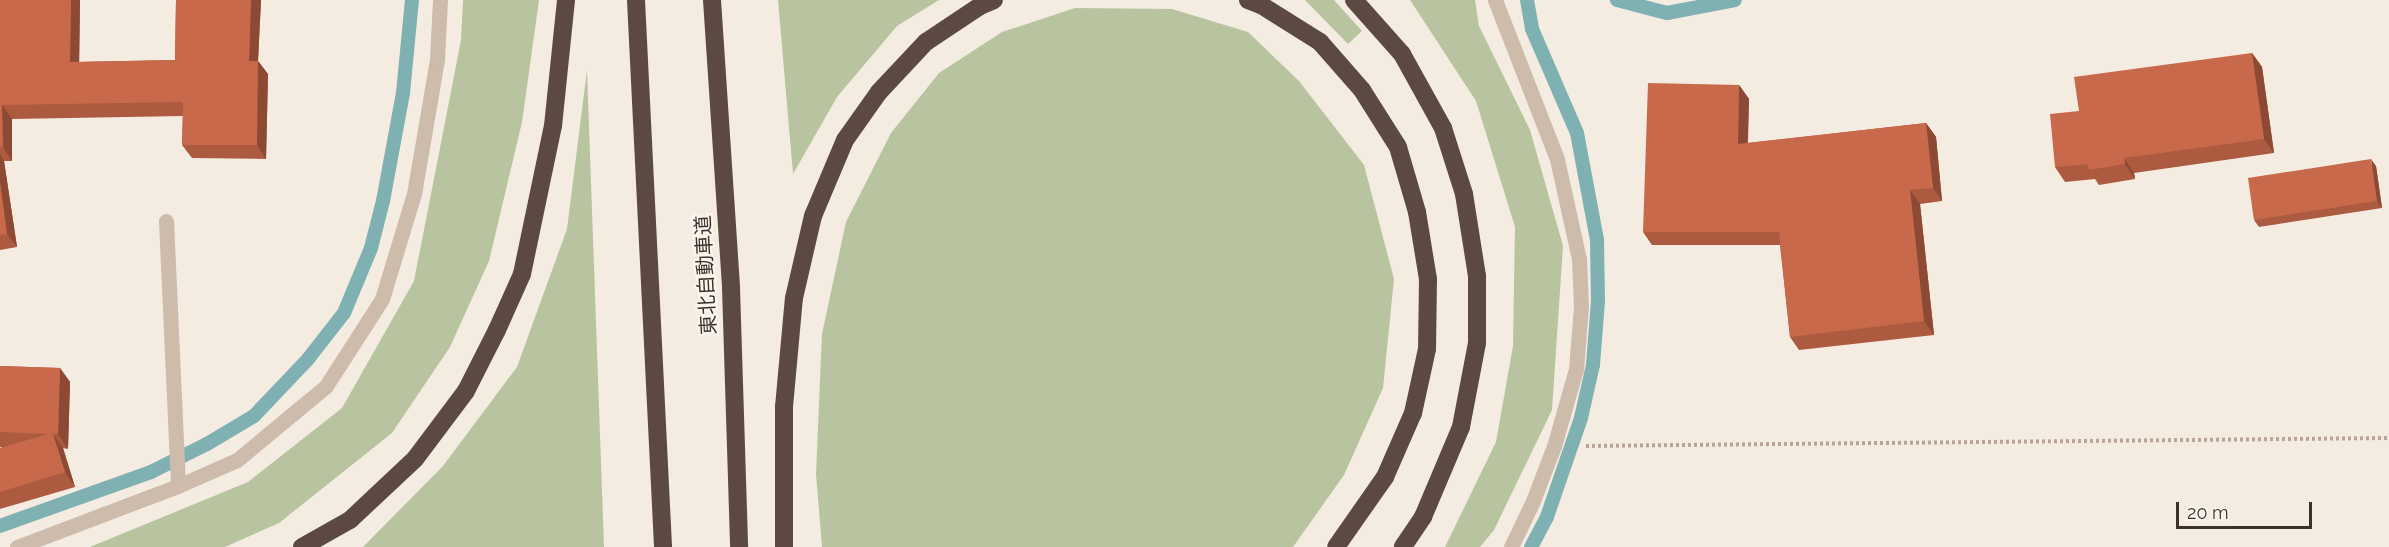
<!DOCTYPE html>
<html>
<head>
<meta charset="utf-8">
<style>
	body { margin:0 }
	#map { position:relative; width:2389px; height:547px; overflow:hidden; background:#f4ebe1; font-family:Raleway,"Noto Sans JP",sans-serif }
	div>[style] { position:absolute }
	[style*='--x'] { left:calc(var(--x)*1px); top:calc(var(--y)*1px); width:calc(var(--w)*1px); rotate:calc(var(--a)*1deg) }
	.green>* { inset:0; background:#b8c4a0 }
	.stream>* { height:14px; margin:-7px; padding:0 7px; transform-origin:7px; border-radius:7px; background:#7fb0b2 }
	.path>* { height:4px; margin-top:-2px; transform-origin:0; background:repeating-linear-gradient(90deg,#b9a596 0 3px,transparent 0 6px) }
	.minor>* { height:15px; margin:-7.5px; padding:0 7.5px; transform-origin:7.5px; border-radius:7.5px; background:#cdbbac }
	.highway>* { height:18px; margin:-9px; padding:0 9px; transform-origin:9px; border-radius:9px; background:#5c4a42 }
	.wall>* { inset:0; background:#ac5a40 }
	.shaded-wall>* { inset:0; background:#8c4a34 }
	.building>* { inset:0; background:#c8694b }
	span { translate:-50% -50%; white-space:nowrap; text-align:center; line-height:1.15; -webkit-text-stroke:4.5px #fbf5ee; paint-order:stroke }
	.street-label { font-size:20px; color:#3b302b }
	.scale { position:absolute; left:2176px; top:502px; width:136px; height:27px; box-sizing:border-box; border:3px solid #3b302b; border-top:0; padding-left:8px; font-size:18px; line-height:21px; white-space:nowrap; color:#3b302b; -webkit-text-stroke:4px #fbf5ee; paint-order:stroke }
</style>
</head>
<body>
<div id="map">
	<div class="green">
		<div style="clip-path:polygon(463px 0,539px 0,522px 122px,489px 261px,450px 347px,392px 433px,279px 523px,225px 547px,90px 547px,248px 482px,342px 408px,414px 281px,461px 40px)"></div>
		<div style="clip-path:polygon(778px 0,939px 0,897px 26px,837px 97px,793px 174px)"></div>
		<div style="clip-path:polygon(1305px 0,1334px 0,1362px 31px,1348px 44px)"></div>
		<div style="clip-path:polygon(1410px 0,1475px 0,1479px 26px,1530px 130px,1563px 246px,1552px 410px,1494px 530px,1480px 547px,1445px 547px,1496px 442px,1513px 346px,1515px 227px,1476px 101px)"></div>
		<div style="clip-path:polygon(1075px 8px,1172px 9px,1248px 32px,1299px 81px,1364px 165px,1394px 279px,1383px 388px,1344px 475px,1293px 547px,822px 547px,816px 474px,822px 334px,846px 222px,891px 133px,939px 73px,1002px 32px)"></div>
		<div style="clip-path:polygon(587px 70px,604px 547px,363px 547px,443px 466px,517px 367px,567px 229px)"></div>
	</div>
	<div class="stream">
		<div style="--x:1527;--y:0;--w:29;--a:80"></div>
		<div style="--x:1532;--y:29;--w:113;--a:66.6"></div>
		<div style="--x:1577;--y:133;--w:109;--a:79.4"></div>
		<div style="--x:1597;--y:240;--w:61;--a:89.1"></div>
		<div style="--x:1598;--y:301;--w:64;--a:94.5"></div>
		<div style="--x:1593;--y:365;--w:54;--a:102.8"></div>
		<div style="--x:1581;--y:418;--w:105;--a:109"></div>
		<div style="--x:1547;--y:517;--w:34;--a:118"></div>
		<div style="--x:1617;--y:0;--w:52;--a:14.6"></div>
		<div style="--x:1667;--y:13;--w:69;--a:-10.8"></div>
		<div style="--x:0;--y:526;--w:160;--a:-19.7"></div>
		<div style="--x:151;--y:472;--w:63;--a:-26.6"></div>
		<div style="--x:207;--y:444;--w:55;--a:-30.8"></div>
		<div style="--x:254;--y:416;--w:79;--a:-46.5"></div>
		<div style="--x:308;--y:359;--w:58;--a:-52"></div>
		<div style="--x:344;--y:313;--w:70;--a:-67.4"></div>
		<div style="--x:371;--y:248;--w:49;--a:-75.7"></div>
		<div style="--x:383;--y:201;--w:110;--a:-79.5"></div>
		<div style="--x:403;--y:93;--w:93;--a:-84.5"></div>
	</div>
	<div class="path">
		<div style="--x:1586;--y:446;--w:803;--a:-0.57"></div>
	</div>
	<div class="minor">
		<div style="--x:1495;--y:0;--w:171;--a:68.7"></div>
		<div style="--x:1557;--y:159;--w:102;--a:77.6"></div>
		<div style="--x:1579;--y:259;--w:47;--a:87.6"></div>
		<div style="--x:1581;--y:306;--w:63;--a:94.5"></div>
		<div style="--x:1576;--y:369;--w:80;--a:105.9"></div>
		<div style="--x:1554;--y:446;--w:59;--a:110.9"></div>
		<div style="--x:1533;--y:501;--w:51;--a:115.6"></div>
		<div style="--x:166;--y:221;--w:265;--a:87.4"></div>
		<div style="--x:17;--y:547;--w:172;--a:-20.8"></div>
		<div style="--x:178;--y:486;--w:64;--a:-23.8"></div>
		<div style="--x:237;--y:460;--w:116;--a:-39.7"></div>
		<div style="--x:326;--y:386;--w:103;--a:-57.2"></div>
		<div style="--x:382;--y:299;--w:110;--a:-73.1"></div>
		<div style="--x:414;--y:194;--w:137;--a:-80.3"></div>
		<div style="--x:437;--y:59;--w:59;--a:-87.1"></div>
	</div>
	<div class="highway">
		<div style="--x:636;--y:0;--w:548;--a:87.17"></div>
		<div style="--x:712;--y:0;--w:289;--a:86.2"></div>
		<div style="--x:731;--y:288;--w:259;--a:88.2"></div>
		<div style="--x:1248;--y:0;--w:14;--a:21"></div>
		<div style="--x:1261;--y:5;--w:70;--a:32.1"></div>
		<div style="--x:1320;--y:42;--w:64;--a:48.8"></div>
		<div style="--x:1362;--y:90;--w:67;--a:57.7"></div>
		<div style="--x:1398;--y:147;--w:68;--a:73.7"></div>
		<div style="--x:1417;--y:212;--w:68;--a:80.7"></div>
		<div style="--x:1428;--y:279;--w:70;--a:90.8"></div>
		<div style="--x:1427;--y:349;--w:66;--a:102.3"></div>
		<div style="--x:1413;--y:413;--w:70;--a:113.6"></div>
		<div style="--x:1385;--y:477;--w:85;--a:125"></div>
		<div style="--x:1354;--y:0;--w:72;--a:48.4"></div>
		<div style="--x:1402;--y:54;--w:85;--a:61"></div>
		<div style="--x:1443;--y:128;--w:69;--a:72.3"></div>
		<div style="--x:1464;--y:194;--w:83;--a:81"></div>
		<div style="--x:1477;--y:276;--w:67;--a:90"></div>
		<div style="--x:1477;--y:343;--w:86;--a:100.8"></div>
		<div style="--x:1461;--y:427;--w:98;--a:112.9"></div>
		<div style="--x:1423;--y:517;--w:36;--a:124"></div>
		<div style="--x:302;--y:547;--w:55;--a:-29.4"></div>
		<div style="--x:350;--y:520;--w:89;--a:-43.2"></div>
		<div style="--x:415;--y:459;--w:85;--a:-53.1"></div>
		<div style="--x:466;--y:391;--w:68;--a:-63.1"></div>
		<div style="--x:497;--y:330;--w:61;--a:-65.9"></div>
		<div style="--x:522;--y:274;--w:151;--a:-78.2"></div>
		<div style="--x:553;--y:126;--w:127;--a:-84.1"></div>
		<div style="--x:784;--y:547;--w:140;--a:-90"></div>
		<div style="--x:784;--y:407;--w:109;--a:-84.8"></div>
		<div style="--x:794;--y:298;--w:84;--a:-77"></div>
		<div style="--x:813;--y:216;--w:82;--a:-67.2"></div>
		<div style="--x:845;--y:140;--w:59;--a:-54.7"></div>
		<div style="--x:879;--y:92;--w:69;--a:-46.8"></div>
		<div style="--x:926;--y:42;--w:65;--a:-33.7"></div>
		<div style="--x:980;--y:6;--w:15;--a:-23"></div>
	</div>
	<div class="wall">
		<div style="clip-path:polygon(0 0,80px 0,79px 62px,175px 60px,176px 0,261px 0,258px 61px,268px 74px,266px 159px,192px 158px,182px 145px,183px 116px,12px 119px,12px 161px,4px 161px,17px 247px,0 250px)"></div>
		<div style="clip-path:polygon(2252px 53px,2262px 67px,2274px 153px,2134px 173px,2135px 179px,2099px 185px,2095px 179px,2065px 182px,2055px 167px,2079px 111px)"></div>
		<div style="clip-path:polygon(1739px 85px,1749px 99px,1748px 143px,1926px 123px,1936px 137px,1942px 201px,1920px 204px,1934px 335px,1799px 350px,1790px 337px,1780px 245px,1652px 245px,1643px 232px)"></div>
		<div style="clip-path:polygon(2376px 166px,2382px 208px,2259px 227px,2254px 220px)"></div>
		<div style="clip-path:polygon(0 366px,60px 368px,70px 382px,68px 449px,63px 448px,75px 487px,0 509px,0 448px,4px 447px,0 447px)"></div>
	</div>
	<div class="shaded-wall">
		<div style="clip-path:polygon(71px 0,80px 0,79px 75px,70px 62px)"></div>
		<div style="clip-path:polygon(251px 0,261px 0,258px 61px,268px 74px,266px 159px,257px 145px,249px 61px)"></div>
		<div style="clip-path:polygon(2252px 53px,2262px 67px,2274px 153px,2264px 139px)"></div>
		<div style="clip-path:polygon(1739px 85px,1749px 99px,1747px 158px,1738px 144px)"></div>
		<div style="clip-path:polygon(2px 105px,12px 119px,12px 161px,3px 147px)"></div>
		<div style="clip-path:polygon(1926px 123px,1936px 137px,1942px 201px,1933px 188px)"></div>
		<div style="clip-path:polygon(0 154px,4px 161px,17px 247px,7px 234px,0 182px)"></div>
		<div style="clip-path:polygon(2124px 158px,2134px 173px,2135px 179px,2125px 164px)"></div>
		<div style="clip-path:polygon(2371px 159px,2376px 166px,2382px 208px,2377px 201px)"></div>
		<div style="clip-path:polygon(1910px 190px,1920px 204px,1934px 335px,1924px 321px)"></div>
		<div style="clip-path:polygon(60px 368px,70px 382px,68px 449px,58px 434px)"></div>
		<div style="clip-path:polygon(53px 434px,63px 448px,75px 487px,65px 472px)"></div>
	</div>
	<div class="building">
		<div style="clip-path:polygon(0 0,71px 0,70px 62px,175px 60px,176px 0,251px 0,249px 61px,258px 61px,257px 145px,182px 145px,183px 102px,2px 105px,3px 147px,0 147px)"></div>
		<div style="clip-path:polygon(2252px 53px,2264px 139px,2124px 158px,2125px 164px,2089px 170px,2088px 164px,2055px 167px,2050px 114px,2079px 111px,2074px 77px)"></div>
		<div style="clip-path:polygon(1648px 83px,1739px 85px,1738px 144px,1926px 123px,1933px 188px,1910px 190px,1924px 321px,1790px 337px,1779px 232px,1643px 232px)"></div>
		<div style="clip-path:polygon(2371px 159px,2377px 201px,2254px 220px,2248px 178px)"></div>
		<div style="clip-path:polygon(0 182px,7px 234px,0 235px)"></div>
		<div style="clip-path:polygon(0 366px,60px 368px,58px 434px,53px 434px,65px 472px,0 492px,0 448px,48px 434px,0 432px)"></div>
	</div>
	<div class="street-label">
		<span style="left:706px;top:275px;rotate:-93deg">東北自動車道</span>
	</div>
	<div class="scale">20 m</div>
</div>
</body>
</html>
